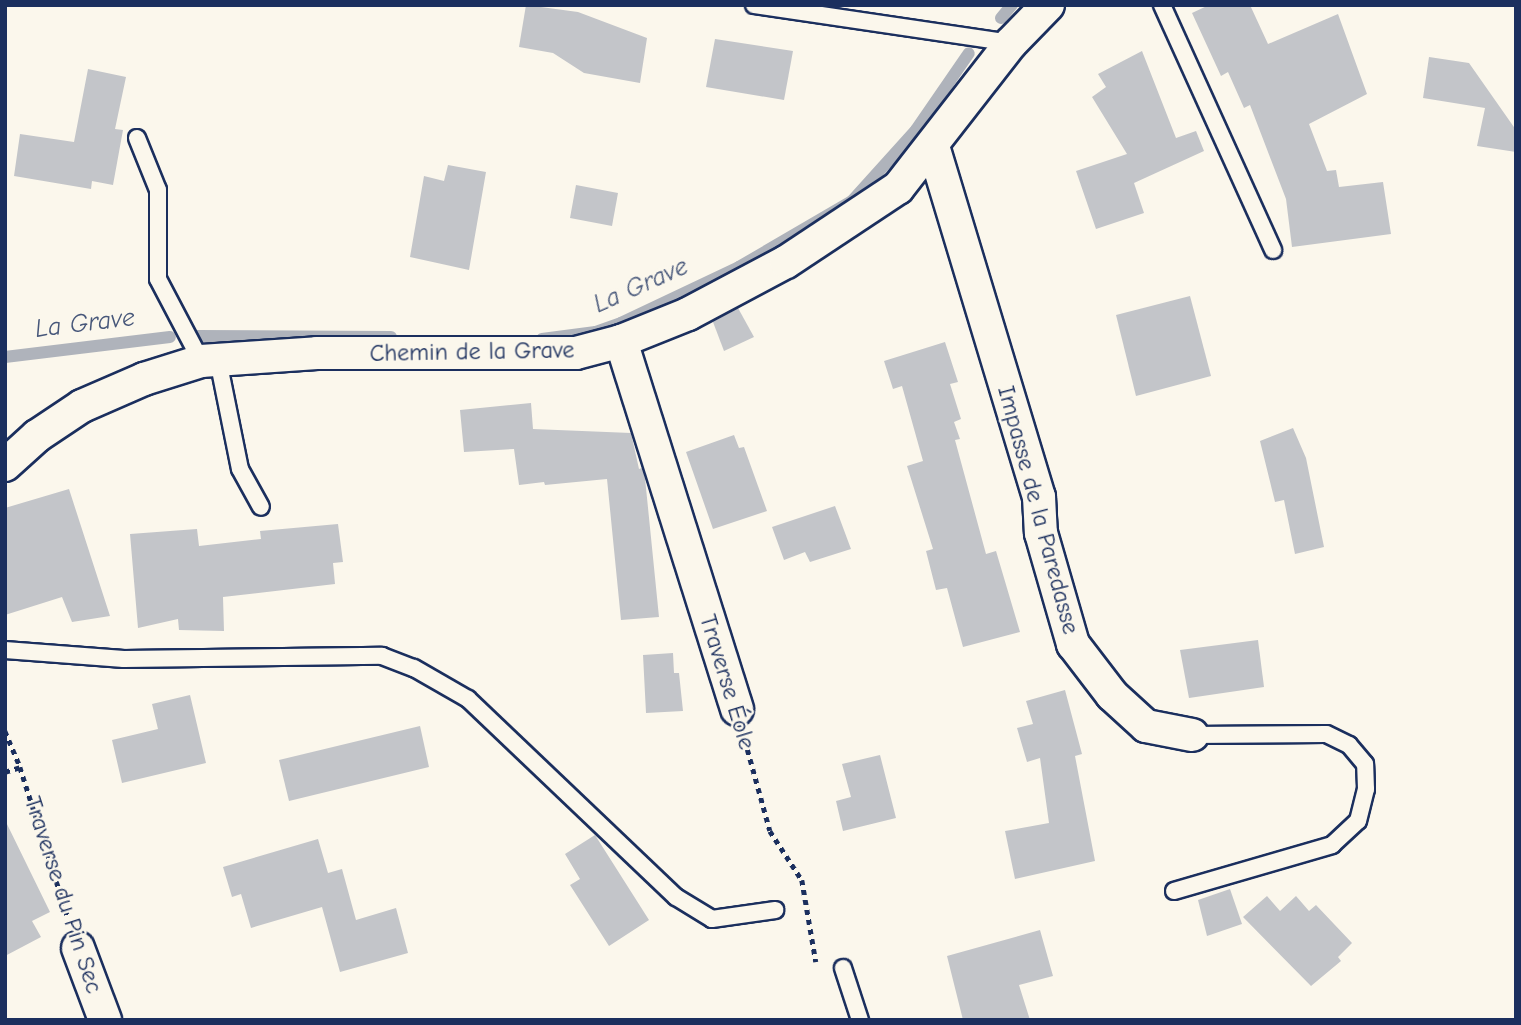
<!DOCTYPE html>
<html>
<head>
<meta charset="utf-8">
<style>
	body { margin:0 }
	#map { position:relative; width:1521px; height:1025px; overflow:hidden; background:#fbf7ec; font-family:"Comic Neue",sans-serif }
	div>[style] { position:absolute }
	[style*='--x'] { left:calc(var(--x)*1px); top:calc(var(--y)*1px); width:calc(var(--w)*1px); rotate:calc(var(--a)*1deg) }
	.stream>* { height:12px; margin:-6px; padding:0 6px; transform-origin:6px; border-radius:6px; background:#afb3bb }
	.building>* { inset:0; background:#c3c5c9 }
	.path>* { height:4.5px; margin-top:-2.25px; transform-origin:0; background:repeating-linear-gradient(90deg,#1b2f5e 0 5px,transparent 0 10px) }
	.roads { filter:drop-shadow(2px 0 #1b2f5e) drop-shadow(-2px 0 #1b2f5e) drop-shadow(0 2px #1b2f5e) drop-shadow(0 -2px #1b2f5e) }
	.service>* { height:16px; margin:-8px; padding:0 8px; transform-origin:8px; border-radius:8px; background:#fbf7ec }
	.minor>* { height:32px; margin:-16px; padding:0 16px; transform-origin:16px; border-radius:16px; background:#fbf7ec }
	span { translate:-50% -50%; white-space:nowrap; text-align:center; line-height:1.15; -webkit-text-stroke:5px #fbf7ec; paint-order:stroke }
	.street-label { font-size:24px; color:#1b2f5e }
	.water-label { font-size:26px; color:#47577a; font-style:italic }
	.frame { position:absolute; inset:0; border:7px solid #1b2f5e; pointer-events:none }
</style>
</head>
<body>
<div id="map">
	<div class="stream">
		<div style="--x:1001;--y:18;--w:17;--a:-50"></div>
		<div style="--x:197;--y:336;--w:194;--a:0.3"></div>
		<div style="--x:542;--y:339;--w:54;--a:-7.4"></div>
		<div style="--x:596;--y:332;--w:27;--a:-20"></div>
		<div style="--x:621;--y:323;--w:131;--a:-25.4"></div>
		<div style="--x:739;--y:267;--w:131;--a:-30.3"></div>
		<div style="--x:852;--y:201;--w:96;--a:-48"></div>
		<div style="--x:916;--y:130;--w:93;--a:-55.5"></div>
		<div style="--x:5;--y:357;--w:166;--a:-6.9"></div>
	</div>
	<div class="building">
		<div style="clip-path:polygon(526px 5px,578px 12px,647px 38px,640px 83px,584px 73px,553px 53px,519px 47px)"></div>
		<div style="clip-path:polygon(1209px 5px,1250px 5px,1268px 44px,1338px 14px,1367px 94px,1309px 124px,1327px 171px,1336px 170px,1339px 187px,1383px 182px,1391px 234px,1292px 247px,1286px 199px,1250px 105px,1244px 108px,1228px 72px,1221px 76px,1192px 13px)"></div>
		<div style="clip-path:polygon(715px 39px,793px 51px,784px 100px,706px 87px)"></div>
		<div style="clip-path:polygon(1142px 51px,1176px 138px,1196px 131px,1204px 151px,1134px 183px,1144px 213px,1096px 229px,1076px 171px,1127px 154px,1092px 97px,1106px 87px,1098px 74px)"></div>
		<div style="clip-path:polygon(1429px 57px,1469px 63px,1516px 130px,1516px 152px,1477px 146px,1485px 108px,1423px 98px)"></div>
		<div style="clip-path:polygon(88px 69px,126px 77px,115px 129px,123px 130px,113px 185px,92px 181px,91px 189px,14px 176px,20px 134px,74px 142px)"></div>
		<div style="clip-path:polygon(448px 165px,486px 172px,469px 270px,410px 257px,424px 176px,444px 181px)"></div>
		<div style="clip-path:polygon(576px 185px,618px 193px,612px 226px,570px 218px)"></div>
		<div style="clip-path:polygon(1190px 296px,1211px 376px,1136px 396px,1116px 315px)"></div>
		<div style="clip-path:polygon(738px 308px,754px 337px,724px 351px,713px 322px)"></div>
		<div style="clip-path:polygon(945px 342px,958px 382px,950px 384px,961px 419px,954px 422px,960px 439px,955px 440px,986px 554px,996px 551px,1020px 632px,963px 647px,947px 588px,936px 590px,926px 551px,933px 549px,907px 466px,923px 461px,902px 386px,893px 389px,884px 361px)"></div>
		<div style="clip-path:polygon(531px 403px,533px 429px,631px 433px,639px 469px,642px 468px,645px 478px,659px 617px,621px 620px,607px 479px,545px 485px,544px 482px,519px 485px,514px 449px,464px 452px,460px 410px)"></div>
		<div style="clip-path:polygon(1293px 428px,1306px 458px,1324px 547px,1295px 554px,1284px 500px,1275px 502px,1260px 441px)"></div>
		<div style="clip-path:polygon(734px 435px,739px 448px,744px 447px,767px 511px,713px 529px,686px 452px)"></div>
		<div style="clip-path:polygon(69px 489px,110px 616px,72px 622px,62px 597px,5px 615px,5px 508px)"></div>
		<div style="clip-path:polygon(835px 506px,851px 549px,810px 562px,805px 552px,784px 560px,772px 527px)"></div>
		<div style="clip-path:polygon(338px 524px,343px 562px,333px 563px,335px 584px,223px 597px,224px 631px,179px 630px,178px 619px,138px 628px,130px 534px,197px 529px,199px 546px,261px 539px,260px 531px)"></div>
		<div style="clip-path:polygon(1258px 640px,1264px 687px,1189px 698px,1180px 650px)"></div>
		<div style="clip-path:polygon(673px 653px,674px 673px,679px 673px,683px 711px,646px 713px,643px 655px)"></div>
		<div style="clip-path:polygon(1065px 690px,1082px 754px,1075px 756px,1095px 861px,1015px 879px,1005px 831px,1049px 823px,1040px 758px,1027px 762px,1017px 728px,1033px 724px,1026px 701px)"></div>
		<div style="clip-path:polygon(190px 695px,206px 763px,122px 783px,112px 740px,158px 729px,152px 704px)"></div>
		<div style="clip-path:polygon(420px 726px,429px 767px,289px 801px,279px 760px)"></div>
		<div style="clip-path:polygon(880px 755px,896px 818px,843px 831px,836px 801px,851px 797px,842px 764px)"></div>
		<div style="clip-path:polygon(5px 820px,50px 912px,32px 921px,41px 937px,5px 956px)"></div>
		<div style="clip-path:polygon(595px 835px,649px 920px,609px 946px,570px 885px,580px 879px,565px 854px)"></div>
		<div style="clip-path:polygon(318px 839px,328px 873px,342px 869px,356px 920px,396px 908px,408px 953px,340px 972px,322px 907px,251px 928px,241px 894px,232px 897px,223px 867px)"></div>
		<div style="clip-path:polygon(1230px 889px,1242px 924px,1207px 936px,1198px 900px)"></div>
		<div style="clip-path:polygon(1267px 896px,1280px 911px,1296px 896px,1309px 911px,1316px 905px,1352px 943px,1338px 957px,1341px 961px,1311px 986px,1243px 917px)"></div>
		<div style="clip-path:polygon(1040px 930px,1053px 976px,1019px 985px,1030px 1020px,963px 1020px,947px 956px)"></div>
	</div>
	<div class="path">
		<div style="--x:5;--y:731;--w:39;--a:67"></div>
		<div style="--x:20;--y:767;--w:157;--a:72.3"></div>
		<div style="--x:745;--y:740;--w:94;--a:74.6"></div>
		<div style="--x:770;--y:831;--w:59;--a:56.9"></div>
		<div style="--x:802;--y:880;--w:83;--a:80.3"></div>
		<div style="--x:5;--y:772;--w:16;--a:-18"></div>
	</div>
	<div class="roads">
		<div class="service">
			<div style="--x:754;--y:5;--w:260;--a:8.4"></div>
			<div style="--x:1162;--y:5;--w:269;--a:65.6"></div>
			<div style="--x:137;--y:138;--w:56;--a:68"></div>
			<div style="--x:158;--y:190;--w:89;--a:90"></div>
			<div style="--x:158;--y:279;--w:93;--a:62.3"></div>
			<div style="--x:218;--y:360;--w:111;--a:78.6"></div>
			<div style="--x:240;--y:469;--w:43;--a:61.1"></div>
			<div style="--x:5;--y:650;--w:119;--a:4.3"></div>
			<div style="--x:124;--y:659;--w:258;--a:-0.7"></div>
			<div style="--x:382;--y:656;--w:34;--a:21"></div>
			<div style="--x:414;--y:668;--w:62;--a:29.9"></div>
			<div style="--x:468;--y:699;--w:287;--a:43.6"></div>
			<div style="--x:676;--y:897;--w:42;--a:31.4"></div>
			<div style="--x:712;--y:919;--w:64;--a:-8.1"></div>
			<div style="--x:1174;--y:891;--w:165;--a:-16.2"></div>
			<div style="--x:1332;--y:845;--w:35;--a:-43"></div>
			<div style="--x:1358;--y:821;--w:33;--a:-76"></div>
			<div style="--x:1366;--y:789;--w:25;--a:-92"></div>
			<div style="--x:1365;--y:764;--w:25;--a:-130"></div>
			<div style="--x:1349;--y:745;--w:25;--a:-154"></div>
			<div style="--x:1326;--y:734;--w:134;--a:179.6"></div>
			<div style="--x:843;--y:968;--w:55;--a:71.9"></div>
		</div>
		<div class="minor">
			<div style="--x:933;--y:146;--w:367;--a:73.2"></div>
			<div style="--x:1039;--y:497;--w:36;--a:87"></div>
			<div style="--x:1041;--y:533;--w:116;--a:73.9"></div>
			<div style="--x:1073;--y:644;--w:64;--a:52.6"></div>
			<div style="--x:1112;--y:695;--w:46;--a:42.4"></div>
			<div style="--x:1146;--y:726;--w:47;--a:11.1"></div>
			<div style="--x:621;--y:341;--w:386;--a:72.5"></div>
			<div style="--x:5;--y:465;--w:43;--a:-42.2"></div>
			<div style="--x:37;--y:436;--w:54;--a:-33.7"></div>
			<div style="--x:82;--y:406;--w:68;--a:-23.5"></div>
			<div style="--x:144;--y:379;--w:60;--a:-17.5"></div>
			<div style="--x:201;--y:361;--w:116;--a:-3.9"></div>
			<div style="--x:317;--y:353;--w:259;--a:0"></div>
			<div style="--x:576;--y:353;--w:47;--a:-14.9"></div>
			<div style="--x:621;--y:341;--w:72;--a:-21.9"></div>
			<div style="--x:688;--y:314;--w:111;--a:-28"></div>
			<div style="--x:786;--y:262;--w:134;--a:-33.5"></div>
			<div style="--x:898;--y:188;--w:184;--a:-52.1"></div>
			<div style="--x:1011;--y:43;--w:53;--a:-45.8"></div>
			<div style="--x:78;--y:948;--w:77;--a:69.4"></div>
		</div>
	</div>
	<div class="street-label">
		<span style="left:472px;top:352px;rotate:-1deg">Chemin de la Grave</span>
		<span style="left:1038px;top:510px;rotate:75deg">Impasse de la Paredasse</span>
		<span style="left:727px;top:682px;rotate:73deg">Traverse Éole</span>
		<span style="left:63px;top:895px;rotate:72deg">Traverse du Pin Sec</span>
	</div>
	<div class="water-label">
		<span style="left:641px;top:286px;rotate:-24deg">La Grave</span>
		<span style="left:85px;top:324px;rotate:-7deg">La Grave</span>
	</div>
	<div class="frame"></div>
</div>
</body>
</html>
